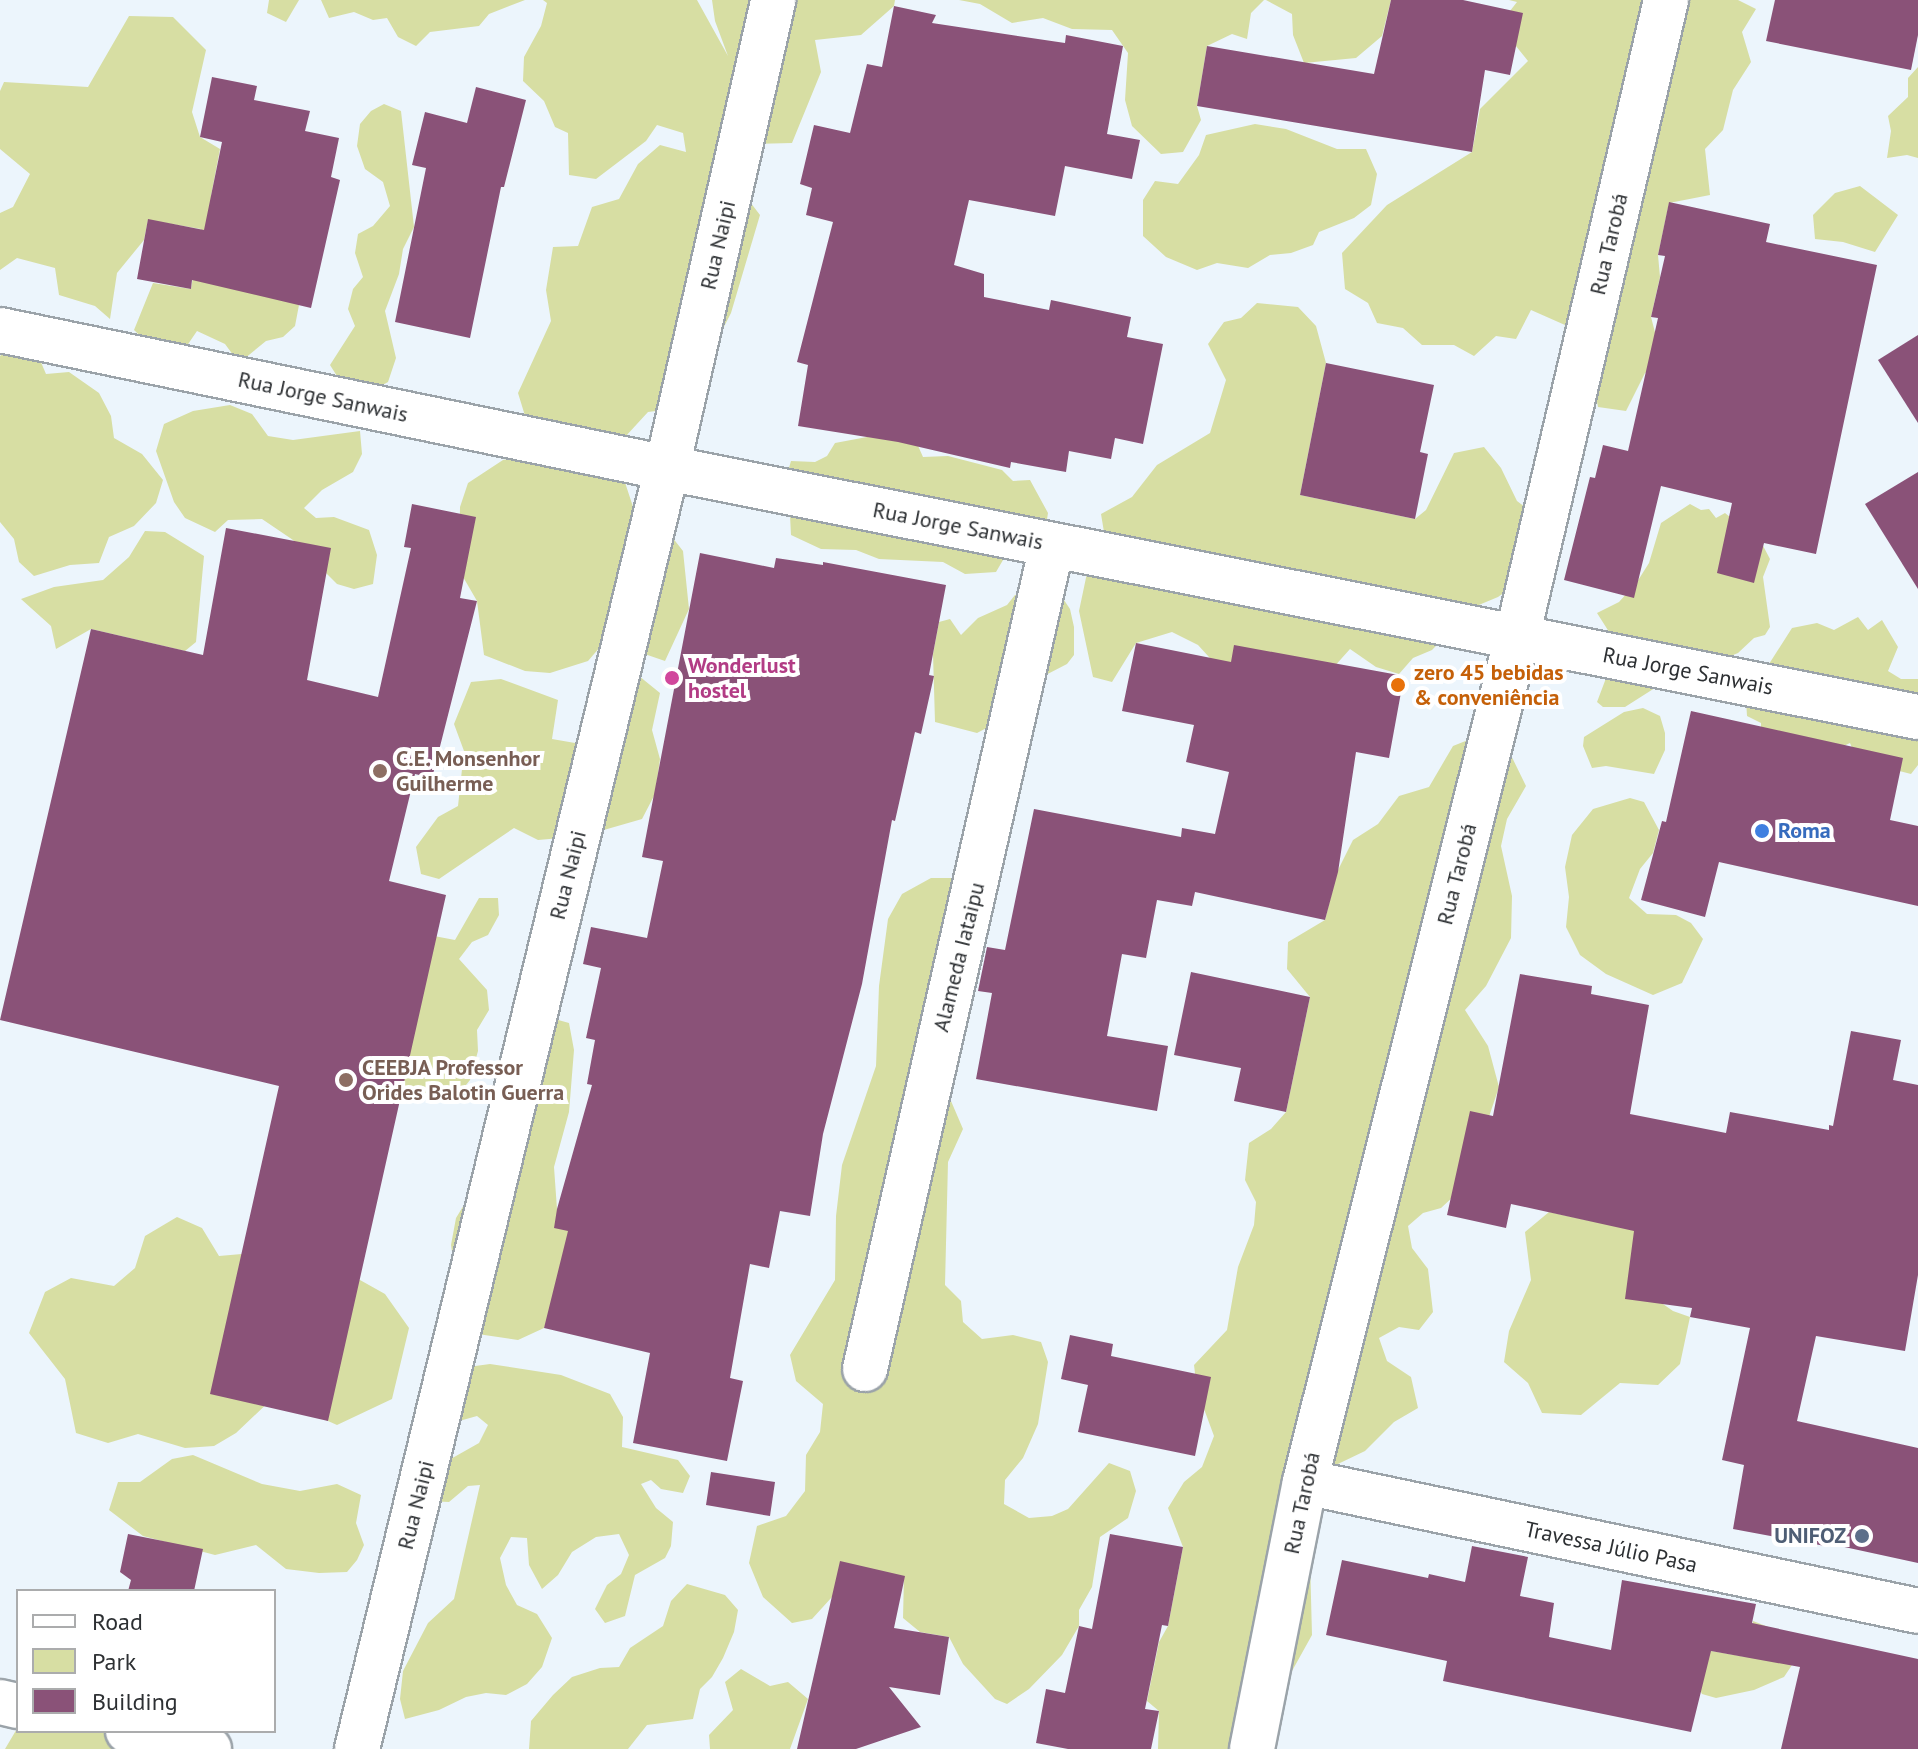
<!DOCTYPE html>
<html>
<head>
<meta charset="utf-8">
<style>
	body { margin:0 }
	#map { position:relative; width:1918px; height:1749px; overflow:hidden; background:#ecf5fc; font-family:"PT Sans",sans-serif }
	div>[style] { position:absolute }
	[style*='--x'] { left:calc(var(--x)*1px); top:calc(var(--y)*1px); width:calc(var(--w)*1px); rotate:calc(var(--a)*1deg) }
	.green>* { inset:0; background:#d7dea3 }
	.building>* { inset:0; background:#8a5278 }
	.roads { filter:drop-shadow(2px 0 #9ba3a9) drop-shadow(-2px 0 #9ba3a9) drop-shadow(0 2px #9ba3a9) drop-shadow(0 -2px #9ba3a9) }
	.minor>* { height:44px; margin:-22px; padding:0 22px; transform-origin:22px; border-radius:22px; background:#fff }
	.dots>* { width:22px; height:22px; translate:-50% -50%; box-sizing:border-box; border:4px solid #fff; border-radius:50% }
	span { translate:-50% -50%; white-space:nowrap; text-align:center; line-height:1.15; -webkit-text-stroke:8px #fff; paint-order:stroke }
	.street-label { font-size:22px; color:#2d3033 }
	.hotel-label { font-size:22px; color:#b23c85; font-weight:700 }
	.left { translate:0 -50%; text-align:left }
	.food-label { font-size:22px; color:#c56008; font-weight:700 }
	.education-label { font-size:22px; color:#785e54; font-weight:700 }
	.shop-label { font-size:22px; color:#366cbe; font-weight:700 }
	.service-label { font-size:22px; color:#4e5e75; font-weight:700 }
	.right { translate:-100% -50%; text-align:right }
	.legend { position:absolute; left:16px; top:1589px; width:260px; height:144px; box-sizing:border-box; background:#fff; border:2px solid #abacad; margin:0; padding:10px 14px; list-style:none; font-size:24px; color:#2d3033 }
	.legend li { display:flex; align-items:center; gap:16px; height:40px }
	.legend b { width:40px; border:2px solid #abacad }
</style>
</head>
<body>
<div id="map">
	<div class="green">
		<div style="clip-path:polygon(269px 0,299px 0,286px 22px,267px 13px)"></div>
		<div style="clip-path:polygon(321px 0,525px 0,489px 14px,479px 26px,430px 32px,416px 46px,398px 37px,387px 18px,373px 20px,354px 12px,329px 18px)"></div>
		<div style="clip-path:polygon(543px 0,697px 0,728px 56px,715px 21px,712px 0,895px 0,894px 6px,861px 35px,815px 40px,821px 72px,792px 143px,754px 144px,721px 164px,760px 215px,731px 313px,712px 350px,695px 406px,648px 412px,614px 449px,639px 525px,665px 528px,683px 551px,689px 609px,665px 661px,633px 650px,613px 632px,588px 661px,550px 673px,525px 671px,484px 655px,477px 601px,459px 570px,460px 507px,468px 483px,503px 460px,542px 453px,530px 432px,518px 393px,551px 321px,546px 290px,553px 247px,578px 246px,592px 207px,619px 199px,638px 164px,660px 145px,686px 152px,683px 133px,657px 125px,646px 141px,596px 179px,569px 175px,568px 133px,555px 127px,544px 101px,523px 81px,524px 57px,541px 26px,547px 3px)"></div>
		<div style="clip-path:polygon(959px 0,1264px 0,1251px 13px,1247px 39px,1232px 34px,1207px 46px,1197px 106px,1201px 120px,1183px 152px,1161px 154px,1132px 126px,1125px 100px,1128px 53px,1112px 30px,1072px 29px,1043px 18px,1012px 23px,980px 4px)"></div>
		<div style="clip-path:polygon(1266px 0,1391px 0,1382px 36px,1356px 58px,1304px 63px,1293px 35px,1292px 14px)"></div>
		<div style="clip-path:polygon(1509px 0,1738px 0,1756px 9px,1742px 32px,1751px 62px,1733px 90px,1723px 130px,1705px 149px,1710px 195px,1669px 203px,1658px 255px,1660px 277px,1651px 317px,1663px 363px,1645px 373px,1626px 411px,1598px 407px,1590px 365px,1559px 353px,1565px 325px,1531px 310px,1516px 339px,1496px 336px,1474px 356px,1454px 345px,1422px 345px,1403px 328px,1377px 323px,1368px 303px,1345px 289px,1342px 253px,1387px 205px,1472px 152px,1480px 109px,1528px 61px,1499px 25px,1517px 2px)"></div>
		<div style="clip-path:polygon(129px 16px,173px 17px,206px 50px,192px 112px,200px 137px,220px 149px,211px 196px,299px 305px,295px 326px,283px 337px,266px 341px,239px 363px,225px 344px,197px 331px,182px 353px,150px 345px,134px 330px,153px 283px,191px 289px,201px 229px,148px 220px,144px 240px,117px 273px,110px 319px,95px 306px,59px 295px,55px 268px,17px 258px,0 270px,0 213px,13px 207px,30px 174px,0 149px,0 91px,4px 82px,88px 87px)"></div>
		<div style="clip-path:polygon(1918px 67px,1918px 158px,1907px 155px,1887px 158px,1891px 131px,1888px 116px,1908px 97px,1908px 78px)"></div>
		<div style="clip-path:polygon(384px 104px,401px 111px,414px 227px,403px 249px,399px 274px,385px 311px,396px 358px,388px 382px,366px 394px,342px 384px,330px 365px,355px 326px,348px 309px,353px 289px,363px 277px,355px 253px,358px 234px,373px 226px,390px 206px,383px 182px,365px 169px,357px 146px,360px 124px,371px 111px)"></div>
		<div style="clip-path:polygon(1255px 124px,1286px 129px,1337px 149px,1366px 149px,1377px 174px,1371px 205px,1354px 218px,1319px 232px,1313px 245px,1291px 253px,1270px 255px,1248px 268px,1217px 263px,1197px 270px,1166px 257px,1143px 236px,1143px 200px,1155px 181px,1178px 184px,1199px 155px,1206px 135px)"></div>
		<div style="clip-path:polygon(1860px 186px,1898px 215px,1875px 252px,1843px 242px,1815px 239px,1813px 215px,1835px 193px)"></div>
		<div style="clip-path:polygon(1257px 303px,1298px 307px,1316px 326px,1326px 363px,1300px 495px,1415px 519px,1426px 510px,1454px 453px,1484px 447px,1501px 468px,1517px 501px,1529px 510px,1516px 584px,1498px 597px,1474px 607px,1432px 650px,1413px 658px,1399px 674px,1376px 667px,1350px 649px,1333px 668px,1219px 668px,1198px 645px,1172px 632px,1136px 643px,1112px 682px,1093px 677px,1079px 611px,1087px 573px,1105px 538px,1101px 514px,1132px 497px,1157px 465px,1210px 433px,1226px 380px,1208px 344px,1224px 322px,1241px 318px)"></div>
		<div style="clip-path:polygon(20px 342px,40px 360px,46px 374px,69px 372px,99px 393px,111px 416px,114px 438px,142px 454px,163px 480px,156px 503px,134px 526px,109px 537px,99px 563px,70px 565px,34px 576px,19px 562px,14px 539px,0 522px,0 356px)"></div>
		<div style="clip-path:polygon(230px 405px,252px 414px,268px 436px,293px 440px,360px 431px,362px 454px,353px 472px,322px 490px,304px 508px,316px 518px,334px 517px,369px 530px,377px 555px,373px 584px,354px 589px,337px 584px,293px 540px,262px 519px,228px 520px,215px 532px,185px 518px,174px 502px,156px 451px,164px 424px,193px 411px)"></div>
		<div style="clip-path:polygon(867px 437px,915px 439px,923px 457px,948px 456px,1002px 470px,1013px 481px,1030px 480px,1048px 513px,1045px 532px,1017px 559px,1003px 560px,996px 572px,965px 574px,943px 562px,879px 559px,856px 550px,821px 549px,791px 535px,790px 515px,778px 505px,791px 461px,815px 462px,827px 456px,835px 443px)"></div>
		<div style="clip-path:polygon(1690px 504px,1701px 510px,1709px 509px,1716px 518px,1725px 513px,1761px 542px,1770px 559px,1763px 577px,1770px 627px,1765px 635px,1754px 638px,1738px 653px,1658px 686px,1625px 707px,1603px 707px,1597px 702px,1614px 657px,1611px 635px,1597px 613px,1619px 602px,1637px 582px,1649px 563px,1661px 523px)"></div>
		<div style="clip-path:polygon(145px 531px,165px 532px,204px 556px,196px 642px,185px 651px,91px 629px,56px 649px,51px 626px,21px 599px,54px 587px,103px 580px,129px 557px)"></div>
		<div style="clip-path:polygon(1031px 593px,1062px 597px,1070px 609px,1074px 627px,1074px 655px,1067px 664px,1036px 680px,996px 723px,977px 733px,935px 722px,933px 654px,939px 622px,950px 619px,961px 635px,978px 618px,1007px 605px,1015px 595px)"></div>
		<div style="clip-path:polygon(1858px 617px,1868px 630px,1882px 620px,1898px 647px,1888px 671px,1901px 679px,1918px 679px,1918px 765px,1911px 774px,1857px 760px,1850px 743px,1835px 750px,1761px 739px,1761px 723px,1747px 716px,1746px 700px,1792px 628px,1817px 623px,1834px 630px)"></div>
		<div style="clip-path:polygon(639px 676px,660px 693px,652px 730px,660px 759px,655px 794px,642px 819px,583px 836px,538px 840px,514px 828px,439px 879px,421px 874px,416px 847px,438px 817px,458px 806px,464px 751px,454px 724px,471px 682px,501px 679px,558px 700px,552px 739px,575px 743px,586px 724px)"></div>
		<div style="clip-path:polygon(1643px 708px,1660px 716px,1665px 733px,1665px 750px,1654px 774px,1606px 766px,1592px 768px,1583px 746px,1584px 737px,1624px 712px)"></div>
		<div style="clip-path:polygon(1483px 734px,1505px 743px,1526px 786px,1507px 819px,1501px 846px,1512px 896px,1511px 938px,1486px 986px,1465px 1010px,1488px 1046px,1499px 1087px,1466px 1185px,1441px 1208px,1423px 1213px,1408px 1226px,1412px 1248px,1428px 1269px,1433px 1312px,1419px 1330px,1399px 1327px,1379px 1338px,1387px 1361px,1411px 1377px,1418px 1408px,1394px 1422px,1365px 1451px,1315px 1475px,1310px 1560px,1312px 1635px,1277px 1698px,1266px 1749px,1158px 1749px,1159px 1711px,1147px 1701px,1159px 1642px,1168px 1626px,1183px 1547px,1168px 1508px,1184px 1482px,1202px 1467px,1214px 1436px,1197px 1390px,1194px 1365px,1227px 1330px,1238px 1267px,1254px 1225px,1256px 1202px,1245px 1180px,1249px 1143px,1271px 1129px,1286px 1112px,1310px 997px,1287px 969px,1288px 942px,1325px 920px,1337px 872px,1353px 840px,1378px 824px,1399px 796px,1429px 787px,1453px 746px)"></div>
		<div style="clip-path:polygon(1630px 798px,1644px 802px,1659px 830px,1653px 853px,1640px 869px,1629px 898px,1647px 914px,1676px 915px,1691px 923px,1703px 939px,1682px 983px,1653px 995px,1606px 974px,1580px 955px,1566px 927px,1569px 897px,1565px 867px,1572px 835px,1593px 809px)"></div>
		<div style="clip-path:polygon(931px 878px,955px 878px,945px 1087px,963px 1129px,948px 1162px,945px 1285px,961px 1301px,963px 1322px,982px 1339px,1013px 1335px,1041px 1342px,1048px 1362px,1038px 1424px,1023px 1458px,1005px 1480px,1004px 1504px,1029px 1518px,1052px 1516px,1068px 1509px,1109px 1463px,1130px 1471px,1136px 1491px,1128px 1518px,1100px 1537px,1092px 1587px,1079px 1610px,1079px 1626px,1062px 1655px,1029px 1689px,1007px 1704px,995px 1699px,963px 1664px,949px 1637px,920px 1632px,903px 1618px,904px 1576px,832px 1597px,812px 1619px,792px 1623px,763px 1597px,749px 1563px,757px 1526px,786px 1516px,805px 1491px,806px 1455px,820px 1432px,823px 1404px,796px 1381px,790px 1355px,835px 1280px,836px 1216px,842px 1165px,876px 1066px,879px 986px,888px 919px,902px 894px)"></div>
		<div style="clip-path:polygon(479px 898px,498px 898px,499px 915px,488px 935px,472px 942px,459px 959px,487px 990px,489px 1010px,477px 1030px,478px 1051px,470px 1080px,454px 1100px,426px 1093px,401px 1092px,434px 936px,455px 940px)"></div>
		<div style="clip-path:polygon(544px 1016px,569px 1023px,574px 1050px,569px 1112px,554px 1167px,557px 1209px,579px 1233px,544px 1328px,518px 1340px,464px 1332px,451px 1245px,456px 1218px,473px 1190px)"></div>
		<div style="clip-path:polygon(1631px 1185px,1640px 1288px,1673px 1311px,1690px 1317px,1680px 1364px,1658px 1385px,1620px 1383px,1581px 1415px,1542px 1413px,1528px 1383px,1504px 1362px,1509px 1331px,1531px 1280px,1525px 1232px,1549px 1212px,1596px 1222px)"></div>
		<div style="clip-path:polygon(177px 1217px,202px 1228px,219px 1256px,277px 1251px,360px 1280px,385px 1294px,409px 1328px,392px 1399px,337px 1425px,274px 1397px,236px 1433px,214px 1446px,185px 1448px,138px 1434px,108px 1443px,76px 1433px,65px 1379px,29px 1333px,45px 1292px,71px 1278px,114px 1286px,135px 1268px,145px 1236px)"></div>
		<div style="clip-path:polygon(490px 1364px,561px 1375px,610px 1394px,623px 1417px,622px 1447px,678px 1460px,690px 1476px,683px 1493px,661px 1489px,651px 1480px,641px 1484px,656px 1508px,673px 1522px,671px 1546px,665px 1558px,635px 1575px,625px 1616px,605px 1623px,595px 1609px,607px 1585px,621px 1574px,629px 1555px,619px 1534px,596px 1537px,572px 1552px,558px 1575px,542px 1589px,529px 1565px,527px 1538px,511px 1537px,500px 1558px,506px 1585px,517px 1605px,537px 1614px,552px 1638px,542px 1667px,527px 1684px,506px 1695px,486px 1693px,466px 1697px,439px 1710px,405px 1719px,400px 1699px,403px 1671px,428px 1623px,454px 1599px,480px 1485px,468px 1486px,449px 1502px,426px 1501px,433px 1469px,479px 1443px,488px 1425px,477px 1416px,452px 1423px,468px 1367px)"></div>
		<div style="clip-path:polygon(193px 1455px,262px 1484px,300px 1491px,337px 1484px,361px 1495px,356px 1523px,364px 1545px,357px 1560px,347px 1572px,319px 1573px,286px 1569px,256px 1545px,215px 1555px,143px 1536px,109px 1510px,118px 1482px,140px 1482px,172px 1459px)"></div>
		<div style="clip-path:polygon(687px 1584px,725px 1595px,738px 1610px,734px 1632px,723px 1658px,712px 1677px,700px 1689px,693px 1719px,647px 1725px,628px 1749px,529px 1749px,531px 1721px,553px 1695px,572px 1677px,600px 1668px,619px 1667px,630px 1648px,663px 1626px,671px 1601px)"></div>
		<div style="clip-path:polygon(1753px 1621px,1784px 1633px,1792px 1665px,1784px 1677px,1754px 1690px,1716px 1698px,1702px 1694px,1693px 1676px,1694px 1648px,1746px 1657px)"></div>
		<div style="clip-path:polygon(741px 1669px,770px 1686px,788px 1682px,808px 1699px,790px 1749px,710px 1749px,709px 1735px,733px 1710px,725px 1682px)"></div>
		<div style="clip-path:polygon(18px 1727px,18px 1731px,99px 1731px,139px 1741px,140px 1749px,5px 1749px)"></div>
	</div>
	<div class="building">
		<div style="clip-path:polygon(1391px 0,1463px 0,1523px 13px,1510px 75px,1485px 70px,1472px 152px,1197px 106px,1207px 46px,1374px 74px)"></div>
		<div style="clip-path:polygon(1775px 0,1918px 0,1918px 35px,1911px 70px,1766px 41px)"></div>
		<div style="clip-path:polygon(894px 6px,936px 15px,932px 23px,1065px 43px,1066px 35px,1123px 46px,1107px 134px,1140px 140px,1132px 179px,1065px 166px,1055px 216px,969px 200px,954px 265px,984px 274px,984px 297px,1049px 310px,1051px 300px,1131px 317px,1127px 337px,1163px 344px,1143px 444px,1115px 438px,1111px 459px,1069px 451px,1066px 472px,1011px 462px,1010px 468px,898px 442px,798px 426px,808px 365px,797px 362px,833px 222px,806px 215px,812px 188px,800px 184px,814px 125px,850px 133px,867px 64px,882px 67px)"></div>
		<div style="clip-path:polygon(212px 77px,257px 86px,254px 100px,310px 111px,305px 131px,339px 138px,331px 177px,340px 180px,311px 308px,192px 280px,191px 289px,137px 279px,148px 219px,204px 230px,222px 142px,200px 137px)"></div>
		<div style="clip-path:polygon(476px 87px,526px 100px,504px 187px,501px 187px,470px 338px,395px 322px,426px 168px,412px 165px,425px 112px,467px 123px)"></div>
		<div style="clip-path:polygon(1669px 202px,1770px 224px,1766px 242px,1877px 265px,1816px 554px,1764px 543px,1754px 583px,1717px 573px,1732px 503px,1661px 486px,1634px 598px,1564px 580px,1590px 477px,1595px 478px,1603px 445px,1628px 451px,1658px 318px,1651px 317px,1665px 256px,1658px 255px)"></div>
		<div style="clip-path:polygon(1918px 335px,1918px 423px,1878px 360px)"></div>
		<div style="clip-path:polygon(1326px 363px,1434px 385px,1420px 452px,1428px 454px,1415px 519px,1300px 495px)"></div>
		<div style="clip-path:polygon(1918px 472px,1918px 589px,1865px 504px)"></div>
		<div style="clip-path:polygon(412px 504px,476px 517px,460px 598px,477px 601px,432px 778px,415px 774px,389px 881px,446px 895px,328px 1421px,210px 1394px,279px 1086px,0 1020px,91px 629px,203px 655px,226px 528px,331px 548px,307px 680px,378px 697px,411px 548px,404px 547px)"></div>
		<div style="clip-path:polygon(700px 553px,774px 568px,776px 558px,823px 565px,823px 562px,946px 585px,929px 675px,934px 676px,921px 734px,915px 732px,895px 821px,892px 820px,862px 984px,823px 1134px,810px 1216px,780px 1211px,769px 1268px,750px 1264px,730px 1378px,743px 1381px,727px 1461px,633px 1443px,650px 1353px,544px 1328px,568px 1231px,554px 1228px,557px 1209px,592px 1085px,587px 1084px,595px 1040px,586px 1038px,601px 968px,583px 964px,591px 927px,647px 938px,663px 861px,642px 857px)"></div>
		<div style="clip-path:polygon(1136px 643px,1231px 662px,1234px 645px,1404px 676px,1389px 758px,1356px 752px,1338px 872px,1325px 920px,1195px 892px,1192px 906px,1157px 900px,1146px 958px,1122px 954px,1107px 1036px,1168px 1046px,1157px 1111px,976px 1079px,992px 993px,978px 991px,987px 947px,1005px 950px,1034px 809px,1181px 837px,1182px 828px,1215px 834px,1229px 772px,1186px 762px,1194px 725px,1122px 711px)"></div>
		<div style="clip-path:polygon(1691px 711px,1903px 758px,1890px 820px,1918px 826px,1918px 906px,1719px 862px,1705px 917px,1641px 900px,1662px 821px,1666px 822px)"></div>
		<div style="clip-path:polygon(1191px 972px,1310px 997px,1286px 1112px,1234px 1101px,1241px 1068px,1174px 1055px)"></div>
		<div style="clip-path:polygon(1520px 974px,1592px 986px,1591px 994px,1649px 1005px,1630px 1114px,1726px 1133px,1730px 1112px,1829px 1130px,1829px 1125px,1833px 1126px,1851px 1031px,1901px 1040px,1893px 1080px,1918px 1085px,1918px 1275px,1905px 1351px,1816px 1336px,1797px 1421px,1918px 1448px,1918px 1563px,1826px 1543px,1825px 1546px,1733px 1529px,1744px 1465px,1722px 1460px,1750px 1328px,1690px 1317px,1692px 1308px,1625px 1299px,1634px 1231px,1511px 1204px,1506px 1228px,1447px 1215px,1470px 1111px,1493px 1116px)"></div>
		<div style="clip-path:polygon(1070px 1335px,1113px 1344px,1111px 1356px,1211px 1377px,1195px 1456px,1078px 1432px,1088px 1385px,1061px 1379px)"></div>
		<div style="clip-path:polygon(711px 1472px,775px 1482px,770px 1516px,706px 1505px)"></div>
		<div style="clip-path:polygon(128px 1534px,203px 1549px,194px 1591px,128px 1591px,131px 1580px,120px 1572px)"></div>
		<div style="clip-path:polygon(1110px 1534px,1183px 1547px,1168px 1626px,1162px 1625px,1145px 1709px,1159px 1711px,1151px 1749px,1068px 1749px,1036px 1743px,1046px 1689px,1065px 1693px,1079px 1626px,1092px 1629px)"></div>
		<div style="clip-path:polygon(1472px 1546px,1528px 1557px,1520px 1596px,1554px 1603px,1549px 1637px,1611px 1650px,1622px 1580px,1756px 1604px,1752px 1623px,1918px 1659px,1918px 1749px,1781px 1749px,1800px 1667px,1711px 1651px,1691px 1732px,1443px 1681px,1447px 1661px,1326px 1635px,1342px 1560px,1428px 1578px,1429px 1574px,1465px 1582px)"></div>
		<div style="clip-path:polygon(840px 1561px,905px 1576px,894px 1628px,949px 1637px,940px 1695px,889px 1687px,921px 1727px,856px 1749px,797px 1749px)"></div>
	</div>
	<div class="roads">
		<div class="minor">
			<div style="--x:0;--y:330;--w:681;--a:11.69"></div>
			<div style="--x:667;--y:468;--w:1276;--a:11.26"></div>
			<div style="--x:865;--y:1369;--w:845;--a:-77.21"></div>
			<div style="--x:1305;--y:1482;--w:626;--a:11.88"></div>
			<div style="--x:0;--y:1702;--w:18;--a:13"></div>
			<div style="--x:128;--y:1731;--w:83;--a:12.5"></div>
			<div style="--x:357;--y:1749;--w:1318;--a:-76.4"></div>
			<div style="--x:667;--y:468;--w:480;--a:-77.2"></div>
			<div style="--x:1252;--y:1749;--w:272;--a:-78.8"></div>
			<div style="--x:1305;--y:1482;--w:871;--a:-75.92"></div>
			<div style="--x:1517;--y:637;--w:654;--a:-76.83"></div>
		</div>
	</div>
	<div class="dots">
		<div style="left:672px;top:678px;background:#d1479c"></div>
		<div style="left:1398px;top:685px;background:#e8710a"></div>
		<div style="left:380px;top:771px;background:#8d6e63"></div>
		<div style="left:1762px;top:831px;background:#3f7fe0"></div>
		<div style="left:346px;top:1080px;background:#8d6e63"></div>
		<div style="left:1862px;top:1536px;background:#5c6f8a"></div>
	</div>
	<div class="street-label">
		<span style="left:1609px;top:244px;rotate:-77deg">Rua Tarobá</span>
		<span style="left:718px;top:245px;rotate:-77deg">Rua Naipi</span>
		<span style="left:323px;top:397px;rotate:12deg">Rua Jorge Sanwais</span>
		<span style="left:958px;top:526px;rotate:11deg">Rua Jorge Sanwais</span>
		<span style="left:1688px;top:671px;rotate:11deg">Rua Jorge Sanwais</span>
		<span style="left:1457px;top:874px;rotate:-76deg">Rua Tarobá</span>
		<span style="left:568px;top:875px;rotate:-76deg">Rua Naipi</span>
		<span style="left:959px;top:957px;rotate:-76deg">Alameda Iataipu</span>
		<span style="left:1302px;top:1503px;rotate:-78deg">Rua Tarobá</span>
		<span style="left:416px;top:1505px;rotate:-76deg">Rua Naipi</span>
		<span style="left:1611px;top:1547px;rotate:12deg">Travessa Júlio Pasa</span>
	</div>
	<div class="hotel-label">
		<span class="left" style="left:688px;top:678px">Wonderlust<br>hostel</span>
	</div>
	<div class="food-label">
		<span class="left" style="left:1414px;top:685px">zero 45 bebidas<br>&amp; conveniência</span>
	</div>
	<div class="education-label">
		<span class="left" style="left:396px;top:771px">C.E. Monsenhor<br>Guilherme</span>
		<span class="left" style="left:362px;top:1080px">CEEBJA Professor<br>Orides Balotin Guerra</span>
	</div>
	<div class="shop-label">
		<span class="left" style="left:1778px;top:831px">Roma</span>
	</div>
	<div class="service-label">
		<span class="right" style="left:1846px;top:1536px">UNIFOZ</span>
	</div>
	<ul class="legend">
	<li><b style="height:10px;background:#fff"></b>Road</li>
	<li><b style="height:22px;background:#d7dea3"></b>Park</li>
	<li><b style="height:22px;background:#8a5278"></b>Building</li>
	</ul>
</div>
</body>
</html>
